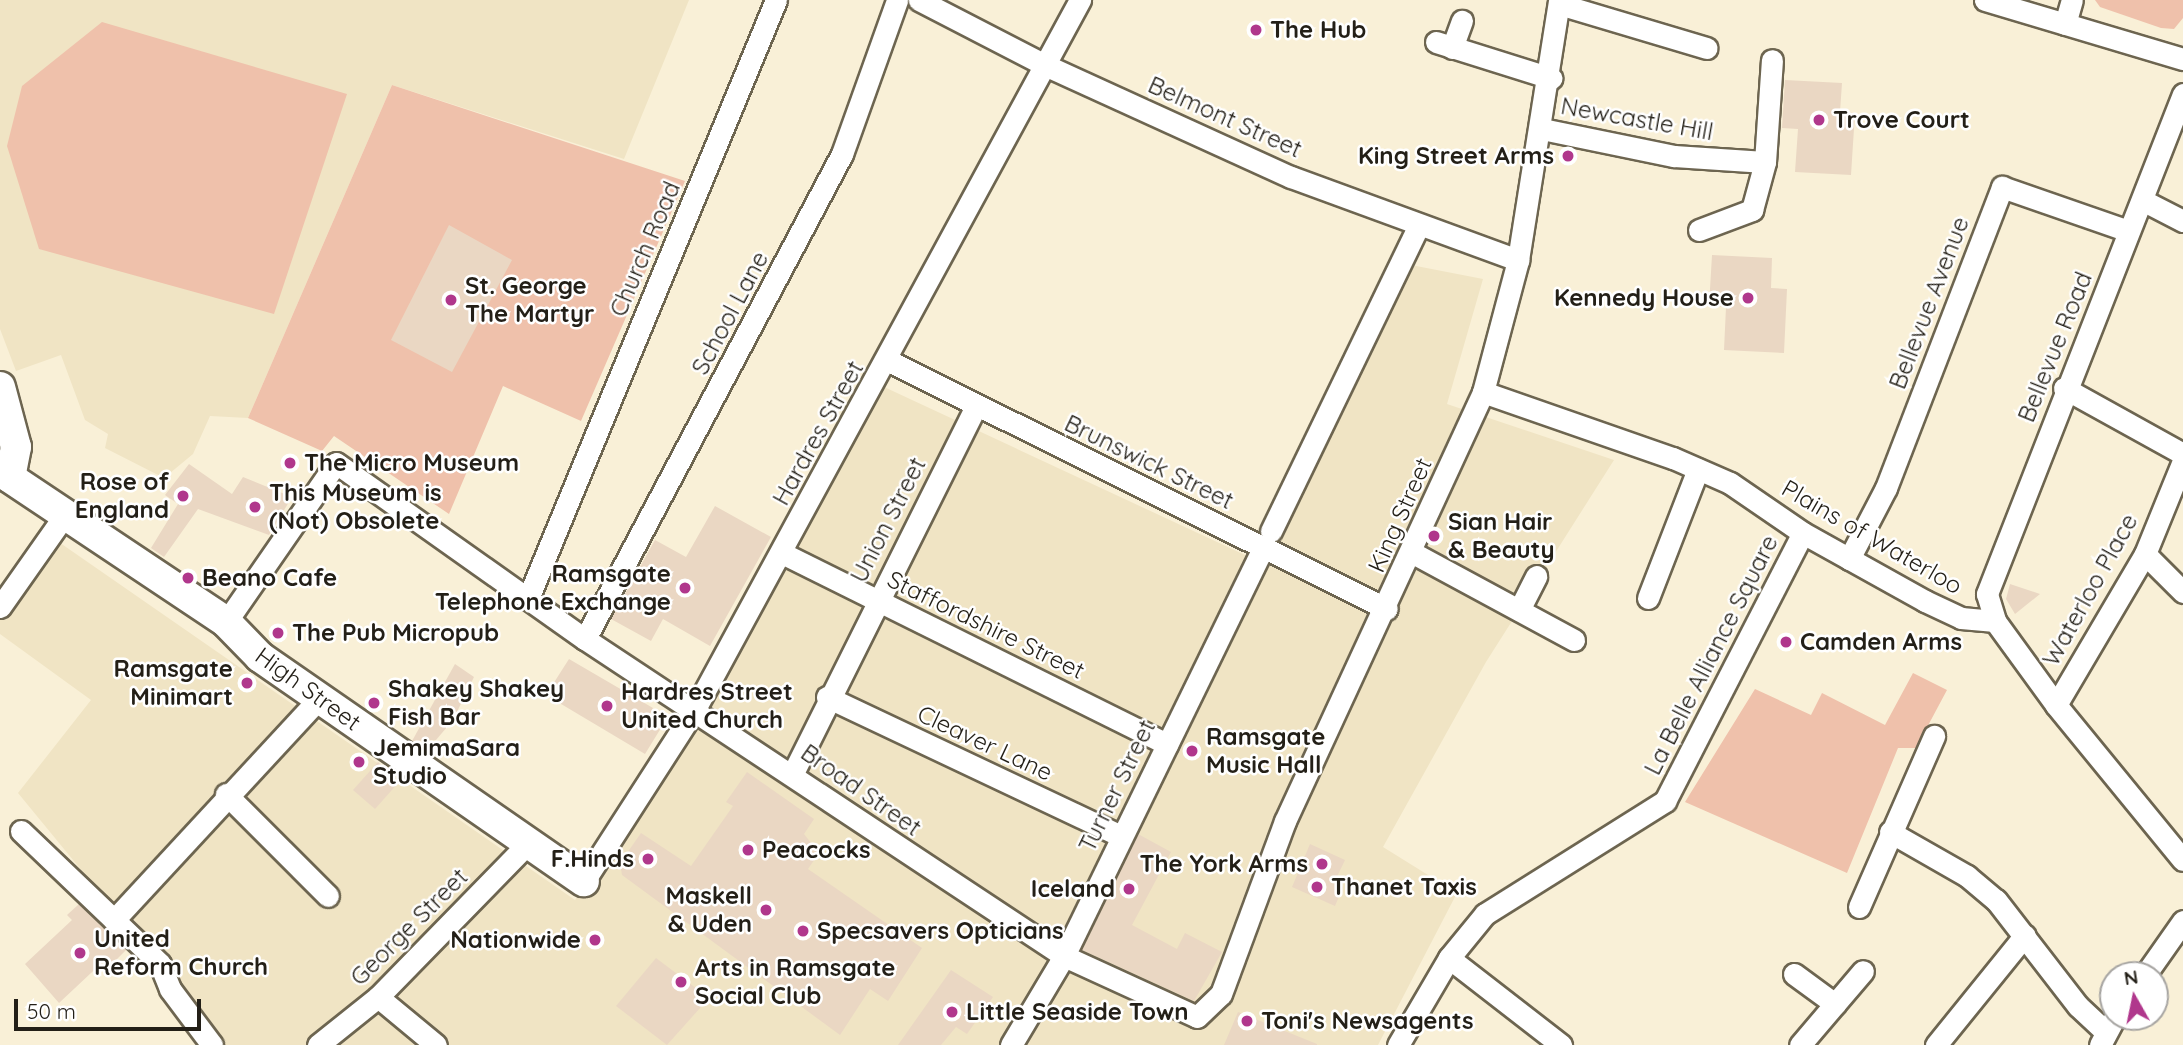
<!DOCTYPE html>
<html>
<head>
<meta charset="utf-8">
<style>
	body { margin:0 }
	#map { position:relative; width:2183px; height:1045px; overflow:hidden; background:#f9f0d7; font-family:Quicksand,sans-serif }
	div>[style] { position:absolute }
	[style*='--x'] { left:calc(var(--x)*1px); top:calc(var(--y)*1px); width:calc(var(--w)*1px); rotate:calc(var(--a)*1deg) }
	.built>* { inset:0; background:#f0e4c4 }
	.green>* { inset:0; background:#efc1ab }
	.building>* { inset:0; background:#ead7c3 }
	.roads { filter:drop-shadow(2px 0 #6d6550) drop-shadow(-2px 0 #6d6550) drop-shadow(0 2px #6d6550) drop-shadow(0 -2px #6d6550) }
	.street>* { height:21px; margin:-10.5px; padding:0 10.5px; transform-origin:10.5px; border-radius:10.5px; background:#fff }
	.secondary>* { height:30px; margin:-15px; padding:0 15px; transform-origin:15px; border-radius:15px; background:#fff }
	.dots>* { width:19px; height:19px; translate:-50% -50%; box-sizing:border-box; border:4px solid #fff; border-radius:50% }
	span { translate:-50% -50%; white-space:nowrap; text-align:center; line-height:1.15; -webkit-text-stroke:5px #fff; paint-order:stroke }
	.poi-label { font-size:24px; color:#231f17; font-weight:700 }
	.left { translate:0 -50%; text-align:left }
	.right { translate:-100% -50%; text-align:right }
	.street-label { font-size:24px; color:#231f17 }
	.north { position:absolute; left:2099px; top:961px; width:70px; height:70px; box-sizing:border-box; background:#fff; border:2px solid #a7a5a2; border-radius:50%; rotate:351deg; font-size:19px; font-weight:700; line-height:28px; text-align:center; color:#231f17 }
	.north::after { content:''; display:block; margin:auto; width:24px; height:32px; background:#b0378c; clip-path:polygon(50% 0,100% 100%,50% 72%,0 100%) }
	.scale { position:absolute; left:14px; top:999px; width:187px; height:32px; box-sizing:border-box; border:4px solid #231f17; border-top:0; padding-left:9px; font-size:21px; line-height:24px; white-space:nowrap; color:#231f17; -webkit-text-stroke:5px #fff; paint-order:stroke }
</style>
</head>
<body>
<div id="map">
	<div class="built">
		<div style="clip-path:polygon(0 0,689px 0,624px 159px,392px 85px,248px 418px,210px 416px,193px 454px,164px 478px,105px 448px,108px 434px,85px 420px,61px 355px,16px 371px,0 329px)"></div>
		<div style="clip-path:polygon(1406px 264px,1483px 279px,1447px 404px,1614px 460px,1486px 662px,1383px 847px,1457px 893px,1378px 1045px,214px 1045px,133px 933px,18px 793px,91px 700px,0 634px,0 618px,53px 538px,575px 900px,708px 709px,882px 386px,1260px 562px)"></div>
	</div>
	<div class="green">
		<div style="clip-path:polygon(2095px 0,2183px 0,2183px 18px,2174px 29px,2161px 28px,2100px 7px)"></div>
		<div style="clip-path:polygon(102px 22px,347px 94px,274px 314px,39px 249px,7px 146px,22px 86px)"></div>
		<div style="clip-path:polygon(392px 85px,685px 181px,581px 421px,503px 386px,449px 514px,334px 436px,322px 451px,248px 418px)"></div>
		<div style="clip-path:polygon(1913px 673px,1947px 690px,1916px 748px,1898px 748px,1847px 873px,1685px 802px,1755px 689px,1811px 715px,1822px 693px,1885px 725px)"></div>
	</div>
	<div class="building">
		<div style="clip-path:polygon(1785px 80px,1842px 83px,1840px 112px,1855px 113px,1851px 175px,1795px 172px,1798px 129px,1782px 128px)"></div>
		<div style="clip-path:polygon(449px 225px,512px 260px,452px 372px,391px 340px)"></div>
		<div style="clip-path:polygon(1712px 255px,1772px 258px,1771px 288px,1787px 289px,1784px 353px,1724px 350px,1726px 307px,1709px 306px)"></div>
		<div style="clip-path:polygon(189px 464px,232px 494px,243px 477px,292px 497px,269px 535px,198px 509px,164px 557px,151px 548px,178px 504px,165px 495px)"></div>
		<div style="clip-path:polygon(715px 506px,771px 537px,710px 646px,663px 619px,651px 641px,611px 619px,655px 540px,686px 557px)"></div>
		<div style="clip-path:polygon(2010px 584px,2040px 594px,2015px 614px,2006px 599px)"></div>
		<div style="clip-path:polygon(569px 659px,653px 708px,647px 719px,661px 728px,645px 754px,546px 695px)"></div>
		<div style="clip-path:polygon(455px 664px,474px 677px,453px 720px,436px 740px,412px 741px)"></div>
		<div style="clip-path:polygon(378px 762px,399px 782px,375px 809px,353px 790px)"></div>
		<div style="clip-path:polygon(747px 772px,814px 819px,804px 834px,819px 853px,808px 869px,922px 948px,888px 1001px,870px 989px,840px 1035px,622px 875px,620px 863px,641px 833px,691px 866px,733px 806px,726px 802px)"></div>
		<div style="clip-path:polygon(1138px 834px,1171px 852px,1132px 925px,1177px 949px,1185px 933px,1222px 952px,1194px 1001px,1082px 950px)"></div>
		<div style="clip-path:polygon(1310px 844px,1345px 860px,1334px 883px,1343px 887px,1335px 906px,1292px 887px)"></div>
		<div style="clip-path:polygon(79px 904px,126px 950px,113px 963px,107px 958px,59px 1003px,25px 964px,72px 920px,67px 915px)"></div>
		<div style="clip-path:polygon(656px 958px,709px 998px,667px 1045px,616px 1006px)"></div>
		<div style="clip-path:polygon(951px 970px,993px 997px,967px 1034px,956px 1027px,941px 1045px,898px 1045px)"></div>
		<div style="clip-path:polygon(1238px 1012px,1317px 1044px,1317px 1045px,1224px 1045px)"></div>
	</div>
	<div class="roads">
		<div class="street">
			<div style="--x:919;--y:0;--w:144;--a:27.3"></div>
			<div style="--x:1047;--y:66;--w:268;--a:24.5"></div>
			<div style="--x:1291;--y:177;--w:242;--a:20.1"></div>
			<div style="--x:1985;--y:0;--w:207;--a:16.6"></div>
			<div style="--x:1559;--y:4;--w:154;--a:16.6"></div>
			<div style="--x:2065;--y:24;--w:25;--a:-74"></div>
			<div style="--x:1436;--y:42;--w:121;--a:17.4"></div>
			<div style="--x:1452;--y:48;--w:29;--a:-70"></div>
			<div style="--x:2183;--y:94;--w:537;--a:111.41"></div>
			<div style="--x:1987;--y:594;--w:28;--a:73"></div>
			<div style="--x:1995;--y:621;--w:104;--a:54"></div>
			<div style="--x:2056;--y:705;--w:200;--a:50.7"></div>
			<div style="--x:1542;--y:129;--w:135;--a:11.6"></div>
			<div style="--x:1674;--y:156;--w:91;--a:3.8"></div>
			<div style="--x:2144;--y:201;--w:44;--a:27.1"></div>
			<div style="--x:1699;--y:230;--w:57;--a:-20.7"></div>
			<div style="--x:1752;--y:210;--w:50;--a:-74.8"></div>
			<div style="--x:1765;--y:162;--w:102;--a:-86.1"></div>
			<div style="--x:889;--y:361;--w:556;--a:26.47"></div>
			<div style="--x:2064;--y:388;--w:136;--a:29"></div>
			<div style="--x:1483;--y:392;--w:201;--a:19.2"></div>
			<div style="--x:1673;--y:458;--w:62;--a:23.7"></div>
			<div style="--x:1730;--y:483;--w:88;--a:34.4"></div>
			<div style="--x:1803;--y:533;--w:140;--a:29.1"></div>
			<div style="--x:1925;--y:601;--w:40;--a:25"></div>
			<div style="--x:1961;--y:618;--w:34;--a:5"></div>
			<div style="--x:1271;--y:531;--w:338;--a:-64.2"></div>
			<div style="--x:782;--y:553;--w:430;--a:26.4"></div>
			<div style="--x:1413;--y:553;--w:183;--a:28.4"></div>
			<div style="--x:2145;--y:554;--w:54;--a:45"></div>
			<div style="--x:1849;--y:559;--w:80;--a:-62.5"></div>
			<div style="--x:1886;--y:488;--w:323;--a:-68.9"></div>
			<div style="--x:2002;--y:187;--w:133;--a:19.2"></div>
			<div style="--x:529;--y:596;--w:645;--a:-67.49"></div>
			<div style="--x:1648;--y:598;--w:138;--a:-68.8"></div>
			<div style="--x:0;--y:607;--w:115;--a:-54.9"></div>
			<div style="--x:1519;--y:610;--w:38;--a:-63"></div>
			<div style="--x:226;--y:622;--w:193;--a:-55.3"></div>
			<div style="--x:336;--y:463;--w:305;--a:35.3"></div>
			<div style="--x:585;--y:639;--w:574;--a:33.5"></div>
			<div style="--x:1064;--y:956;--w:146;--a:24.6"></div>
			<div style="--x:1197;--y:1017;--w:33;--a:-44"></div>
			<div style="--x:1221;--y:994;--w:184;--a:-69.7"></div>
			<div style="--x:1285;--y:821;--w:472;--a:-65.2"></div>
			<div style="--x:1483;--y:392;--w:137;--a:-75.1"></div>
			<div style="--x:1518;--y:260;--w:263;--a:-81"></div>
			<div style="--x:585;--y:639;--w:549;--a:-62.08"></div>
			<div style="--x:842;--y:154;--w:164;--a:-70.3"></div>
			<div style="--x:827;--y:697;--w:325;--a:25.3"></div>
			<div style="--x:2056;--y:705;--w:175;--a:-59.5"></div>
			<div style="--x:2145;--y:554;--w:100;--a:-67.8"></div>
			<div style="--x:793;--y:773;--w:410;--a:-63.5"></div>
			<div style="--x:226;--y:794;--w:144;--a:45"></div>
			<div style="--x:21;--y:831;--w:192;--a:43.7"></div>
			<div style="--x:160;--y:964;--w:27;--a:68"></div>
			<div style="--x:170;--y:989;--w:70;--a:53.1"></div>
			<div style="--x:1890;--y:832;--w:89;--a:29.7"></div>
			<div style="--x:1967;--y:876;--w:38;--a:40"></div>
			<div style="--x:1996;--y:900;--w:134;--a:52.3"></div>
			<div style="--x:2078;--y:1006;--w:37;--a:43"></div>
			<div style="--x:584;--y:881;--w:205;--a:-57.2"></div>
			<div style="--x:695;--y:709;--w:807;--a:-61.5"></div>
			<div style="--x:1859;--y:907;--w:187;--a:-66.3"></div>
			<div style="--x:114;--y:920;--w:301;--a:-47.2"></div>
			<div style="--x:1449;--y:958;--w:142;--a:37.8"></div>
			<div style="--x:1794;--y:974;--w:51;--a:36.2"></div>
			<div style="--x:2145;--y:975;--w:66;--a:-54.9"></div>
			<div style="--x:378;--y:997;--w:75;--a:39.6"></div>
			<div style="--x:318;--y:1045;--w:77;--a:-38.7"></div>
			<div style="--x:378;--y:997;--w:219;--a:-45.7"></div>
			<div style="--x:1011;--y:1045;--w:104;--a:-59.2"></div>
			<div style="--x:1064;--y:956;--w:454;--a:-64"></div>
			<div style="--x:1398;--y:1045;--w:101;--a:-59.6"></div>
			<div style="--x:1449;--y:958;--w:57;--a:-50.7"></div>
			<div style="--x:1485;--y:914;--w:213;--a:-32.1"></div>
			<div style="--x:1665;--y:801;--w:301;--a:-62.8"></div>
			<div style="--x:1800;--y:1045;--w:97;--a:-49.6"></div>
			<div style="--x:1936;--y:1045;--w:141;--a:-51"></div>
			<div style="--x:2100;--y:1045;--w:32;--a:-62"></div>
		</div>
		<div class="secondary">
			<div style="--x:0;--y:387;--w:62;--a:75.1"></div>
			<div style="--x:16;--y:447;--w:31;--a:101"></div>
			<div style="--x:0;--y:471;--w:272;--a:33.7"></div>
			<div style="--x:226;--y:622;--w:49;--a:45.8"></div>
			<div style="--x:260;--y:657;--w:394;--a:34.7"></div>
		</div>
	</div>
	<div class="dots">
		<div style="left:1256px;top:30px;background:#b0378c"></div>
		<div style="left:1819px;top:120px;background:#b0378c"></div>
		<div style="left:1568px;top:156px;background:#b0378c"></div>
		<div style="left:1748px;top:298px;background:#b0378c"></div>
		<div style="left:451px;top:300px;background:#b0378c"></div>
		<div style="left:290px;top:463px;background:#b0378c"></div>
		<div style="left:183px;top:496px;background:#b0378c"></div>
		<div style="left:255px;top:507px;background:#b0378c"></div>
		<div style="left:1434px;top:536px;background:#b0378c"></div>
		<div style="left:188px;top:578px;background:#b0378c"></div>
		<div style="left:685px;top:588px;background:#b0378c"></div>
		<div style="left:278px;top:633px;background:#b0378c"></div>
		<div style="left:1786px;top:642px;background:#b0378c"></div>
		<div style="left:247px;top:683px;background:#b0378c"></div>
		<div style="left:374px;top:703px;background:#b0378c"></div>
		<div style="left:607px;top:706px;background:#b0378c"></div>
		<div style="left:1192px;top:751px;background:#b0378c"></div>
		<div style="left:359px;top:762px;background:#b0378c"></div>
		<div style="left:748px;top:850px;background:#b0378c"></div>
		<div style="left:648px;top:859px;background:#b0378c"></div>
		<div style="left:1322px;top:864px;background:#b0378c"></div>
		<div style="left:1317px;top:887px;background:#b0378c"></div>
		<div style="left:1129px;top:889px;background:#b0378c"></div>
		<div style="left:766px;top:910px;background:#b0378c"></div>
		<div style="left:803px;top:931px;background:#b0378c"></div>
		<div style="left:595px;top:940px;background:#b0378c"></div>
		<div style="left:80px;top:953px;background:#b0378c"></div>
		<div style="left:681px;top:982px;background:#b0378c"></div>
		<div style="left:952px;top:1012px;background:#b0378c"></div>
		<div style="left:1247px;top:1021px;background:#b0378c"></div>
	</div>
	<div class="poi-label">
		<span class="left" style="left:1270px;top:30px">The Hub</span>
		<span class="left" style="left:1833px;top:120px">Trove Court</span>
		<span class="right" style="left:1554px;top:156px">King Street Arms</span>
		<span class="left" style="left:465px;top:300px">St. George<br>The Martyr</span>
		<span class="right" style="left:1734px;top:298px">Kennedy House</span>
		<span class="left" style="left:304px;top:463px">The Micro Museum</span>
		<span class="right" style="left:169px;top:496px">Rose of<br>England</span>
		<span class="left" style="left:269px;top:507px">This Museum is<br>(Not) Obsolete</span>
		<span class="left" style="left:1448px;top:536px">Sian Hair<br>&amp; Beauty</span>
		<span class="right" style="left:671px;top:588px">Ramsgate<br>Telephone Exchange</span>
		<span class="left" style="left:202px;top:578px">Beano Cafe</span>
		<span class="left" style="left:292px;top:633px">The Pub Micropub</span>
		<span class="left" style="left:1800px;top:642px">Camden Arms</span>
		<span class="right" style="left:233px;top:683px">Ramsgate<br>Minimart</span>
		<span class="left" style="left:388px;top:703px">Shakey Shakey<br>Fish Bar</span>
		<span class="left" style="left:621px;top:706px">Hardres Street<br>United Church</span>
		<span class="left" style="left:1206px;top:751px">Ramsgate<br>Music Hall</span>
		<span class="left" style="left:373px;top:762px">JemimaSara<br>Studio</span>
		<span class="left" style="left:762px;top:850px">Peacocks</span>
		<span class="right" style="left:634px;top:859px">F.Hinds</span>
		<span class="right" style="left:1308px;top:864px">The York Arms</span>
		<span class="left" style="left:1331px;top:887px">Thanet Taxis</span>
		<span class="right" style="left:1115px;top:889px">Iceland</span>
		<span class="right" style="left:752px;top:910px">Maskell<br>&amp; Uden</span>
		<span class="left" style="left:817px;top:931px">Specsavers Opticians</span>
		<span class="left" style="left:94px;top:953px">United<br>Reform Church</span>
		<span class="right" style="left:581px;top:940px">Nationwide</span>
		<span class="left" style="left:695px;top:982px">Arts in Ramsgate<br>Social Club</span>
		<span class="left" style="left:966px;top:1012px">Little Seaside Town</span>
		<span class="left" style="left:1261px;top:1021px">Toni's Newsagents</span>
	</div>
	<div class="street-label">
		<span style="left:1225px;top:117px;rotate:24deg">Belmont Street</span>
		<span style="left:1637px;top:119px;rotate:10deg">Newcastle Hill</span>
		<span style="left:645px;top:249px;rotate:-67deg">Church Road</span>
		<span style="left:1929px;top:303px;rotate:-69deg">Bellevue Avenue</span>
		<span style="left:730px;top:313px;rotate:-62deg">School Lane</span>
		<span style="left:2055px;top:347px;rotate:-68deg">Bellevue Road</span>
		<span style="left:818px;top:433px;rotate:-61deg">Hardres Street</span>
		<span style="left:1149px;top:462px;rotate:26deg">Brunswick Street</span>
		<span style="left:1400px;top:515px;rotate:-66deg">King Street</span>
		<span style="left:888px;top:520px;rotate:-63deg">Union Street</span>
		<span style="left:1872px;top:537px;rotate:30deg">Plains of Waterloo</span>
		<span style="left:2090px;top:590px;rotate:-61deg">Waterloo Place</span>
		<span style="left:986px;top:625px;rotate:26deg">Staffordshire Street</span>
		<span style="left:1711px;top:655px;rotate:-63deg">La Belle Alliance Square</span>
		<span style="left:308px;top:689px;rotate:36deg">High Street</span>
		<span style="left:985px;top:743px;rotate:25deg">Cleaver Lane</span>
		<span style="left:1117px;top:786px;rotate:-64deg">Turner Street</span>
		<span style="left:861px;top:790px;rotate:35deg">Broad Street</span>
		<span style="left:409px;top:927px;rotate:-45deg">George Street</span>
	</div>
	<div class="north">N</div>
	<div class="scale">50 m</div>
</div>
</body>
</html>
